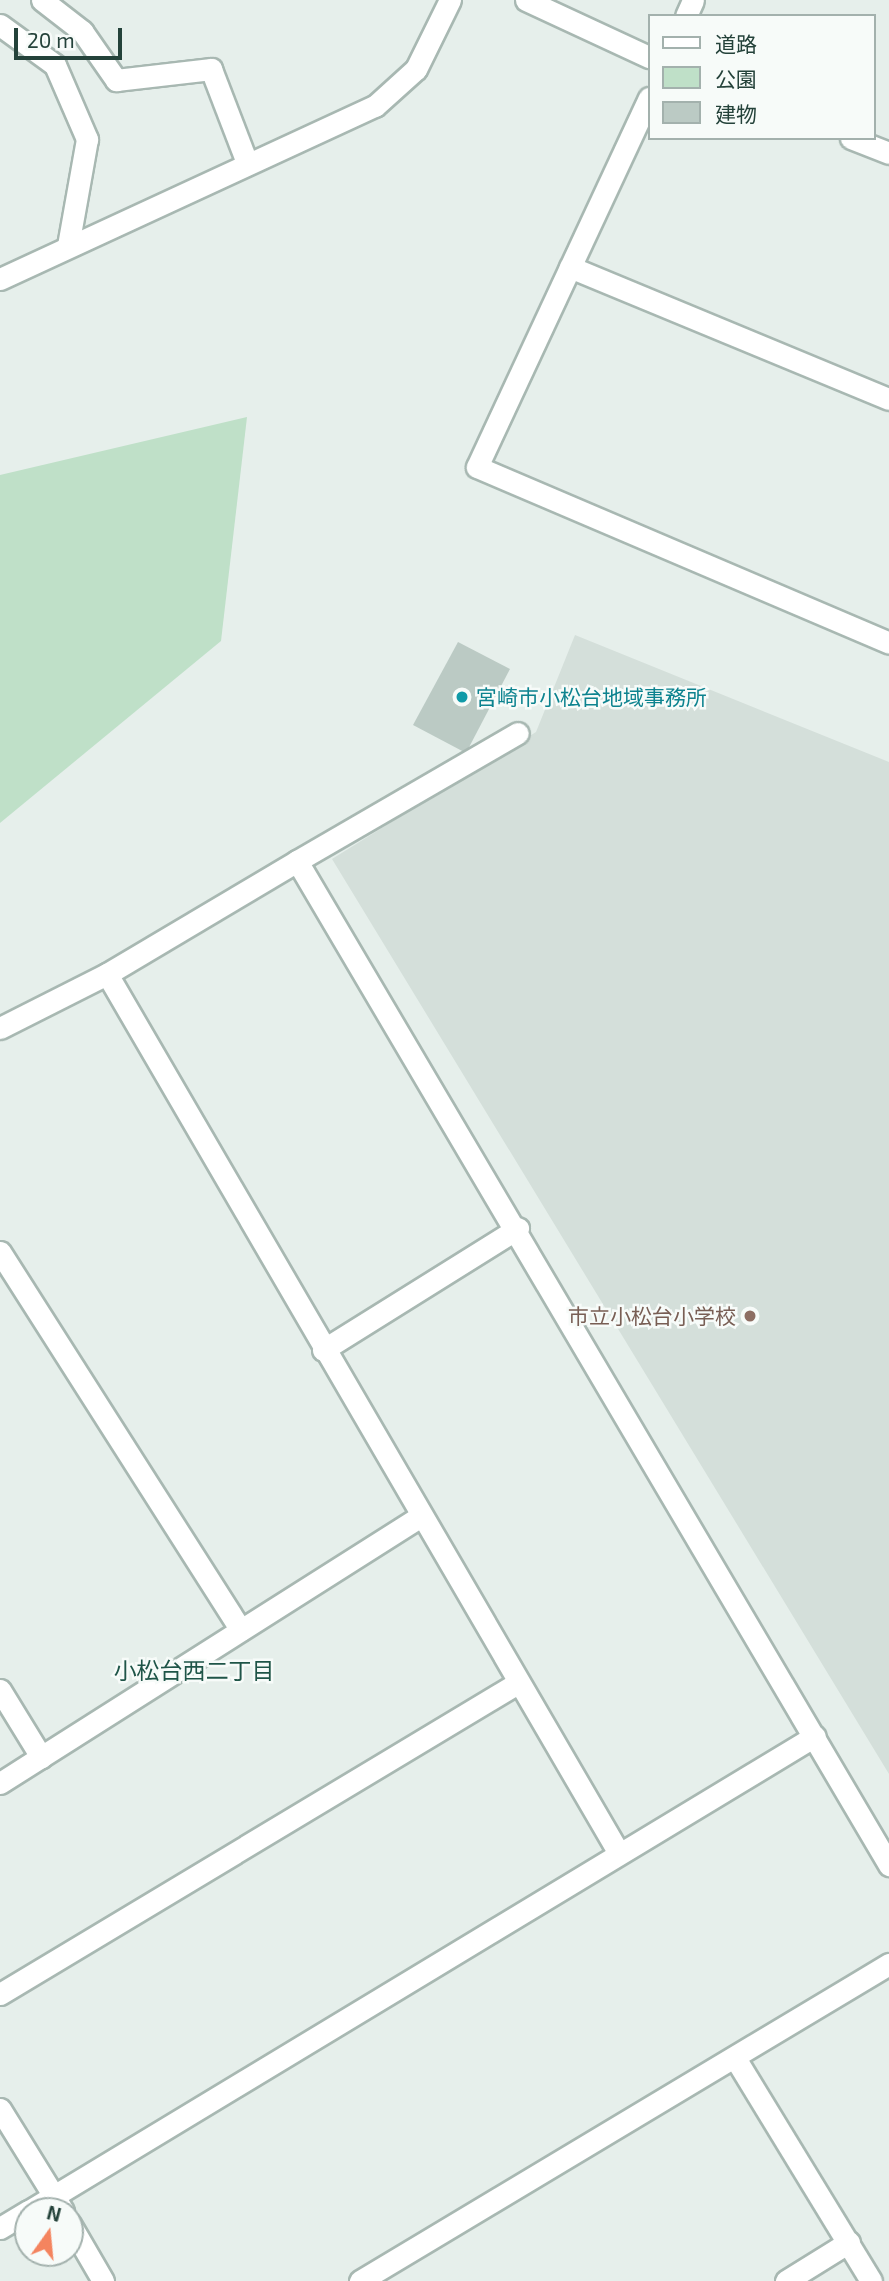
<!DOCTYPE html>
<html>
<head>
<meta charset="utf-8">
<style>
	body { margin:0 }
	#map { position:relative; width:889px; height:2281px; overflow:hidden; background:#e6efeb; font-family:"Exo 2","Noto Sans JP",sans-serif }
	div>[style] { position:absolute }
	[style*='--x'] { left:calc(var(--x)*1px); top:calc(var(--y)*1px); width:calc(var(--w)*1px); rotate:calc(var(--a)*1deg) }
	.built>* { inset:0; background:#d4dfda }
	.green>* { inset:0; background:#bfe0c8 }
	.building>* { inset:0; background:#bbcac4 }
	.roads { filter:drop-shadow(2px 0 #a8b8b2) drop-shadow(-2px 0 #a8b8b2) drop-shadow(0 2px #a8b8b2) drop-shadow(0 -2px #a8b8b2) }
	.minor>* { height:21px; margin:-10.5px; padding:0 10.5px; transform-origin:10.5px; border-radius:10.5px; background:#fff }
	.dots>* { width:19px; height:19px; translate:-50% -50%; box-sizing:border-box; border:4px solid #f7fbf9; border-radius:50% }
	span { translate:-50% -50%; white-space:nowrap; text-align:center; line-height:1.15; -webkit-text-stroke:5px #f7fbf9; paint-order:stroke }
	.culture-label { font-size:21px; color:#0d838f }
	.left { translate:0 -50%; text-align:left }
	.education-label { font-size:21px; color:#785e54 }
	.right { translate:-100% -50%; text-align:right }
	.neighbourhood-label { font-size:23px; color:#1f5548 }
	.legend { position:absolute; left:648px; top:14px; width:228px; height:126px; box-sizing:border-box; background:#f7fbf9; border:2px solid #a3b1ad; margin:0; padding:9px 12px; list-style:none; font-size:21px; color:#24423a }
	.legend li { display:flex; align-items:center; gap:14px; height:35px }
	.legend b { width:35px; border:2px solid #a3b1ad }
	.north { position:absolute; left:14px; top:2197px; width:70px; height:70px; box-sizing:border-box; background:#f7fbf9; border:2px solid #a3b1ad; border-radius:50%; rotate:15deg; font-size:19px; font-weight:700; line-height:28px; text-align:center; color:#24423a }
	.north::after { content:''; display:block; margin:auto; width:24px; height:32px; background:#f4845f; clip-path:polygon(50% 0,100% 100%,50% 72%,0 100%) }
	.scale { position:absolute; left:14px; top:28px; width:108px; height:32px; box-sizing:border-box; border:4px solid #24423a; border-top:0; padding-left:9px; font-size:21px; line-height:24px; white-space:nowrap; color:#24423a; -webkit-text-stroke:5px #f7fbf9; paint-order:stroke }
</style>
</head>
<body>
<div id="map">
	<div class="built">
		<div style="clip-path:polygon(575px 635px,889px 762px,889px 1774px,332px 859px,536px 732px)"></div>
	</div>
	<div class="green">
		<div style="clip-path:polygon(247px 417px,221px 641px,0 823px,0 475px)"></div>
	</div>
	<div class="building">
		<div style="clip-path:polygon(458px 642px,510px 669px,466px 753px,413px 725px)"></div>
	</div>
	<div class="roads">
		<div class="minor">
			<div style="--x:42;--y:0;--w:51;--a:37.8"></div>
			<div style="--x:82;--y:31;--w:60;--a:55.2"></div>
			<div style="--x:116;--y:80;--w:96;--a:-6.6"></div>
			<div style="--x:211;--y:69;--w:97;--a:69"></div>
			<div style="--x:526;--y:0;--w:136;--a:24.9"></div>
			<div style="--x:686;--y:16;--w:17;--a:-66"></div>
			<div style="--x:0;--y:25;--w:68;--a:36"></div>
			<div style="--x:55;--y:65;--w:81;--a:66.6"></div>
			<div style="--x:87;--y:139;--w:109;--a:100.1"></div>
			<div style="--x:649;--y:98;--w:407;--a:115"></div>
			<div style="--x:477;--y:467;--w:448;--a:23.1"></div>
			<div style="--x:851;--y:138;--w:41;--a:21.5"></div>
			<div style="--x:570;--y:267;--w:345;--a:22.5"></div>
			<div style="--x:0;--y:279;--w:413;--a:-24.8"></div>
			<div style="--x:375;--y:106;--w:55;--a:-42.1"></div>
			<div style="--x:416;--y:69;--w:77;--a:-63.8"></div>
			<div style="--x:297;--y:861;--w:255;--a:-30.1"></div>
			<div style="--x:107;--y:974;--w:1014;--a:59.79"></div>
			<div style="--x:0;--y:1028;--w:120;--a:-26.8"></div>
			<div style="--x:107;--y:974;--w:221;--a:-30.7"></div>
			<div style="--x:297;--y:861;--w:1166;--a:59.47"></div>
			<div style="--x:0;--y:1252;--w:448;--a:57.5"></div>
			<div style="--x:323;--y:1350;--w:230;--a:-32"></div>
			<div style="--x:0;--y:1690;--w:79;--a:58.5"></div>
			<div style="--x:0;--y:1783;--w:495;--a:-32.4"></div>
			<div style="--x:0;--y:1994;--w:602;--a:-31"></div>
			<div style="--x:735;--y:2058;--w:261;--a:58.6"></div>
			<div style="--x:0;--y:2109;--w:120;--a:58.3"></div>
			<div style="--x:29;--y:2211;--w:918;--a:-31.15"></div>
			<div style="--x:70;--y:2224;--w:66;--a:59.9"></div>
			<div style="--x:0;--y:2228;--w:33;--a:-31"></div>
			<div style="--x:360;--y:2281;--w:617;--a:-30.93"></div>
			<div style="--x:786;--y:2281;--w:74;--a:-31.8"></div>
		</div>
	</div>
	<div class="dots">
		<div style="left:462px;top:697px;background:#0f9aa8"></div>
		<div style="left:750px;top:1316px;background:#8d6e63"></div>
	</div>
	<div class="culture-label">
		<span class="left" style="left:476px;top:697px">宮崎市小松台地域事務所</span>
	</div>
	<div class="education-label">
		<span class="right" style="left:736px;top:1316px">市立小松台小学校</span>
	</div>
	<div class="neighbourhood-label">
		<span style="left:194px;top:1670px">小松台西二丁目</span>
	</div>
	<ul class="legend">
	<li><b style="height:9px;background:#fff"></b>道路</li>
	<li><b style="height:19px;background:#bfe0c8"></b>公園</li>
	<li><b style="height:19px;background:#bbcac4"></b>建物</li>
	</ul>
	<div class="north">N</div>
	<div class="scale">20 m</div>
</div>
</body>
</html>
